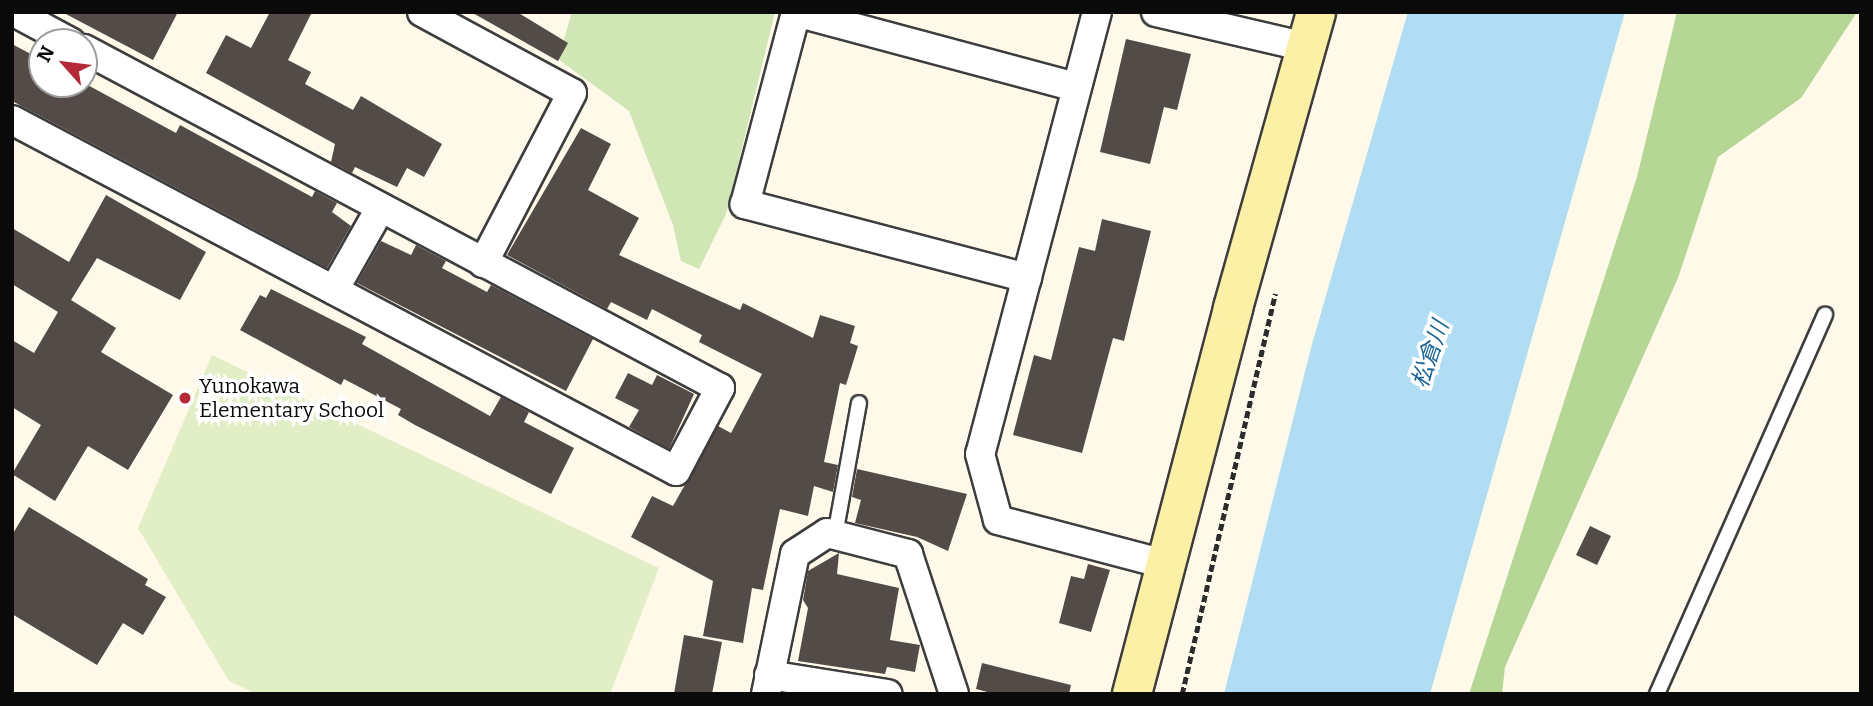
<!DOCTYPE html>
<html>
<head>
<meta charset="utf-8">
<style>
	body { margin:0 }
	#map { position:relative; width:1873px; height:706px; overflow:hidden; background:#fef9e9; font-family:Bitter,"Noto Sans JP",serif }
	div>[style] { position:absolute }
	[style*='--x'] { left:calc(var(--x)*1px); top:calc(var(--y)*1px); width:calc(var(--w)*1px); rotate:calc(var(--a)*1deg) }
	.green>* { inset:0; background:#d1e6b5 }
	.forest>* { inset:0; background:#b5d695 }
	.pitch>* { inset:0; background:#e2eec6 }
	.water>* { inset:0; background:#b0ddf3 }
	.building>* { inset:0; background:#534b47 }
	.path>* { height:4.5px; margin-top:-2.25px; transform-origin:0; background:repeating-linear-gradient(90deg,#2c2c2c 0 7px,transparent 0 10.5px) }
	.roads { filter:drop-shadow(2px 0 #3d3d3d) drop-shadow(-2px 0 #3d3d3d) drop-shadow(0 2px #3d3d3d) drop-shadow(0 -2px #3d3d3d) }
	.lane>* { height:14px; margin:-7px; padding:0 7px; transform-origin:7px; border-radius:7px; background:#fff }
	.street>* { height:28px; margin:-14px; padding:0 14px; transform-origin:14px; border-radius:14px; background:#fff }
	.secondary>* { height:38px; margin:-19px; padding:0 19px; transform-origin:19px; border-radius:19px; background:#fcefa6 }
	.dots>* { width:19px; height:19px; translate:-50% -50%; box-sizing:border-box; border:4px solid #fff; border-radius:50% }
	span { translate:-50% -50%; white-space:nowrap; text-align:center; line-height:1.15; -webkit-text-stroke:7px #fff; paint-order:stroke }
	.poi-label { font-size:21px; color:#0a0a0a }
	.left { translate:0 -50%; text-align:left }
	.water-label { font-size:23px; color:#1a6596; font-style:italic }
	.frame { position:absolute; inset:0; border:14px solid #0a0a0a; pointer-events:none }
	.north { position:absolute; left:28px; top:28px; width:70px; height:70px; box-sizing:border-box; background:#fff; border:2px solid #9d9d9d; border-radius:50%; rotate:298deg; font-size:19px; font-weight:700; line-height:28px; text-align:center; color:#0a0a0a }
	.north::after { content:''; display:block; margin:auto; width:24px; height:32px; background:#b42936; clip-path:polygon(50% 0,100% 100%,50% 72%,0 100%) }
</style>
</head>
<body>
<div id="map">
	<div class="green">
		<div style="clip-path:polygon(572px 12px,775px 12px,726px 214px,699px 269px,681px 261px,673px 225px,629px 111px,558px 59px)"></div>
	</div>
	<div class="forest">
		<div style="clip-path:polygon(1677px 12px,1857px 12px,1801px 98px,1718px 157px,1678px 278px,1505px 667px,1502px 694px,1469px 694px,1637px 177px)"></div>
	</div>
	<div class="pitch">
		<div style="clip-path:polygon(212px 355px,659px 568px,610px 694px,256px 694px,229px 681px,138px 528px)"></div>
	</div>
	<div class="water">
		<div style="clip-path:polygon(1408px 12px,1625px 12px,1430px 694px,1224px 694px,1312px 344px)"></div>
	</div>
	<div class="building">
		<div style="clip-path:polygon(62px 12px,178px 12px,153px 60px)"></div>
		<div style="clip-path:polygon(270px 12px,312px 12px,288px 60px,311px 72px,305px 84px,353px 110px,361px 96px,442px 144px,424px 177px,407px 168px,397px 187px,355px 167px,352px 173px,331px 162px,335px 144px,206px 73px,226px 35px,251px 48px)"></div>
		<div style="clip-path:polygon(471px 12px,517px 12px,568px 43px,558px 61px)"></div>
		<div style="clip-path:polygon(1126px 39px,1191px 54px,1177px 110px,1164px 107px,1150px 164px,1100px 152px)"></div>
		<div style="clip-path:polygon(12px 44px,42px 60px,42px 84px,84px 83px,176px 133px,180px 125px,312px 197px,315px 191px,337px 203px,332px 212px,351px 226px,327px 268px,12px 101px)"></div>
		<div style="clip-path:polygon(581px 128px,611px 144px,588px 190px,639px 218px,619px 255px,740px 310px,743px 303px,813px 338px,820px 315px,855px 326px,850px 343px,858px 346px,846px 385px,840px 383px,824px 462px,838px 465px,833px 492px,814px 486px,808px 516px,780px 509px,763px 590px,752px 588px,743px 643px,703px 636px,713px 581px,631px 537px,652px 496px,673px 506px,718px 426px,731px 433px,762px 374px,699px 342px,702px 335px,652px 309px,647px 320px,611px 302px,607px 309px,507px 255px)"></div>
		<div style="clip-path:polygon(106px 195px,206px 252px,180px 300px,97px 258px,71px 300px,116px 328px,101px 352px,173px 395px,128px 470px,88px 446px,55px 501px,12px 474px,41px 425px,12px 407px,12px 340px,34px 353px,58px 312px,12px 284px,12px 228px,69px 262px)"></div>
		<div style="clip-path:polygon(1102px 219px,1151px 231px,1124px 341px,1113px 338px,1082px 453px,1013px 435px,1034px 355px,1051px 360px,1079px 247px,1095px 251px)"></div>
		<div style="clip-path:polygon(381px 241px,411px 255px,416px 245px,446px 261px,442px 268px,487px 292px,491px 285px,593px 339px,566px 391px,357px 283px)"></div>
		<div style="clip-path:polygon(271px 289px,366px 337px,362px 344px,490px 416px,501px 397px,529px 412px,524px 422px,574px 448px,551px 494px,415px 425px,398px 415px,401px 409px,344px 379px,341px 385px,240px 330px,260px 295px,266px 298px)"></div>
		<div style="clip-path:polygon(628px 373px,652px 385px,657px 375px,694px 394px,669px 449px,629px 427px,639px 410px,615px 398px)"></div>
		<div style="clip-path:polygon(857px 469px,967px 494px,948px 551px,917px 537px,855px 523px,861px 500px,852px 497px)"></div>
		<div style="clip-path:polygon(29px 507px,148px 579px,145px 585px,166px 597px,143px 635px,123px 623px,97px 665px,12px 614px,12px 535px)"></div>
		<div style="clip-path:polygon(1590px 526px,1611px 536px,1597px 565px,1576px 555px)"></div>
		<div style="clip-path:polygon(839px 553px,837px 574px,899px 588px,890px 640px,920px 645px,915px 672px,887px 667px,885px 674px,798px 661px,808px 608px,803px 600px,808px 571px)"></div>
		<div style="clip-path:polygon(1088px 564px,1110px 570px,1091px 632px,1059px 623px,1071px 576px,1084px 579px)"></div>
		<div style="clip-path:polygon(684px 635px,722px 642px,712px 694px,674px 694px)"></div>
		<div style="clip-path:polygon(982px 663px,1071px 685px,1069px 694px,995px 694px,976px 689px)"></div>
	</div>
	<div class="path">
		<div style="--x:1182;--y:694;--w:411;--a:-76.9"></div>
	</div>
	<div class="roads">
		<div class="lane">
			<div style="--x:835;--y:535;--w:134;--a:-79.7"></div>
			<div style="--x:1657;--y:694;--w:415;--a:-66.1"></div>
		</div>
		<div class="street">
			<div style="--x:14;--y:12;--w:64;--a:28.2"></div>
			<div style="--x:422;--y:12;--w:170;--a:28.4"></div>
			<div style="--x:572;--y:93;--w:192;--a:117.6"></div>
			<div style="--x:1097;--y:12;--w:457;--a:104.8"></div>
			<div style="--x:980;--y:454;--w:68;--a:74.7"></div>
			<div style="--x:998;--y:520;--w:176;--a:14.8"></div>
			<div style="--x:1156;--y:12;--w:155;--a:13.1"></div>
			<div style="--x:12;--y:120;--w:751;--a:27.86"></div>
			<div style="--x:676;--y:471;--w:94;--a:-62.1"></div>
			<div style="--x:720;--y:388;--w:721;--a:-151.94"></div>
			<div style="--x:1027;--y:278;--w:292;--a:-165.3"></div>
			<div style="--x:745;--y:204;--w:199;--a:-75.1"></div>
			<div style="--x:796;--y:12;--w:290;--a:15"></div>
			<div style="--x:334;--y:290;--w:95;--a:-60.5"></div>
			<div style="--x:769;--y:675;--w:120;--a:9.1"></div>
			<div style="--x:766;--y:694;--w:143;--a:-78.3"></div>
			<div style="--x:795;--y:554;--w:38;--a:-33"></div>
			<div style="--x:827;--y:533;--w:84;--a:14.5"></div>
			<div style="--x:908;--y:554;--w:147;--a:71.8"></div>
		</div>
		<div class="secondary">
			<div style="--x:1132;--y:694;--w:399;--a:-75.3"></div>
			<div style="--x:1233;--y:308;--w:307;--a:-74.3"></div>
		</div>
	</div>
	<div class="dots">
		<div style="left:185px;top:398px;background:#b42936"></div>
	</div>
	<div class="poi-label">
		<span class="left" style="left:199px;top:398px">Yunokawa<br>Elementary School</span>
	</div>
	<div class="water-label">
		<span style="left:1430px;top:354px;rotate:-71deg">松倉川</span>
	</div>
	<div class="frame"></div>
	<div class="north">N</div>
</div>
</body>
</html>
